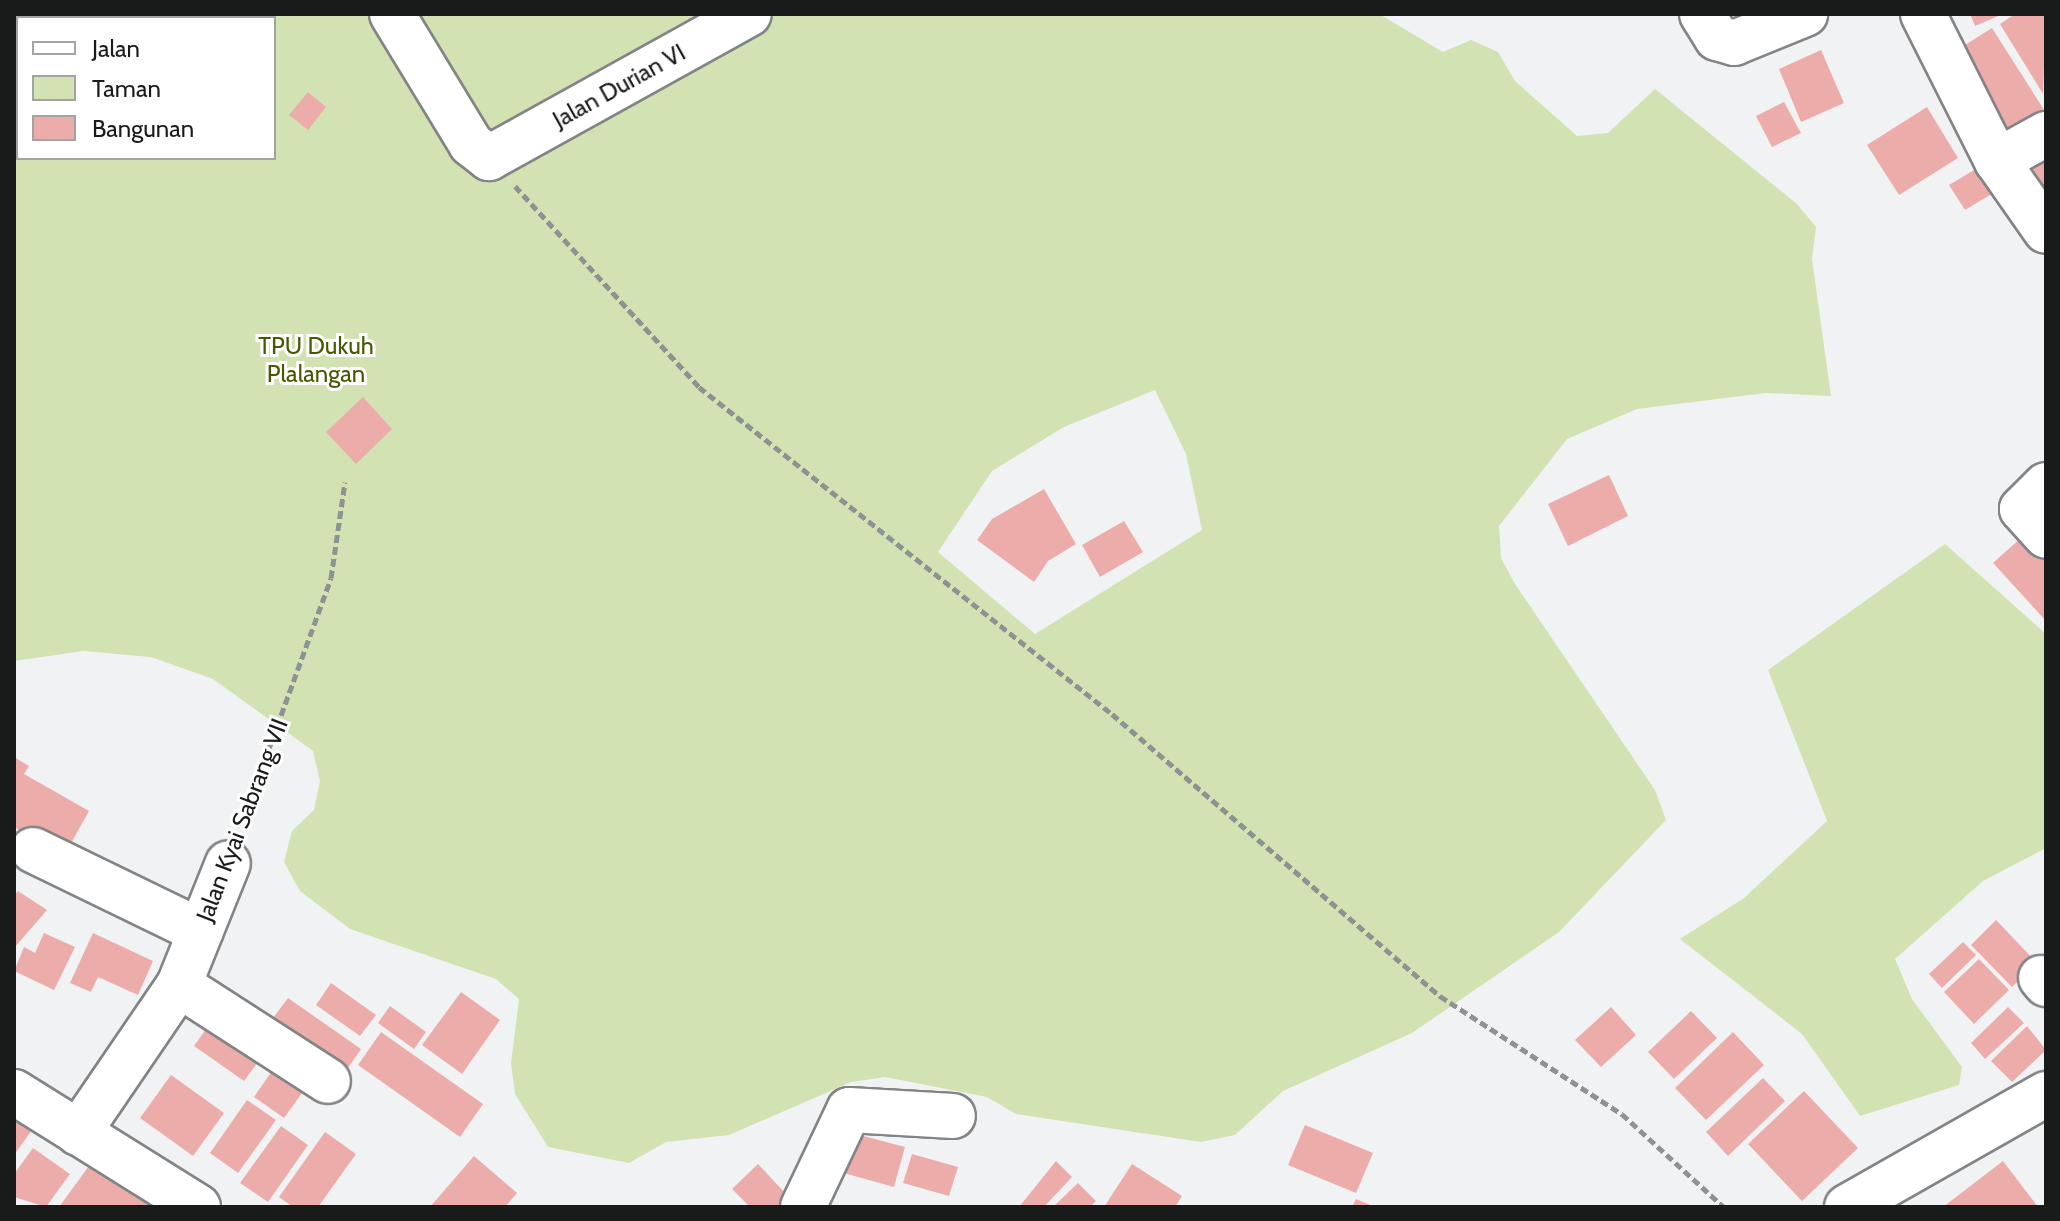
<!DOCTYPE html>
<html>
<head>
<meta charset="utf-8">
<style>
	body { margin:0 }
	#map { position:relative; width:2060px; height:1221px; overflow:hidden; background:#f1f2f4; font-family:Cabin,sans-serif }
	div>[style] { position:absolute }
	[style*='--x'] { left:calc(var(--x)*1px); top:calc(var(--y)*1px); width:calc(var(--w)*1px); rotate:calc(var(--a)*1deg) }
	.green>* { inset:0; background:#d3e2b3 }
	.building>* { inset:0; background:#ecadaa }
	.path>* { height:5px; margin-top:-2.5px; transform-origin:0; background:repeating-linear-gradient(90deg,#909192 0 8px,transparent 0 12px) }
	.roads { filter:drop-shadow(2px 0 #838486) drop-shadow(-2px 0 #838486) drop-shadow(0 2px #838486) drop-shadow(0 -2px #838486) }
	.minor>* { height:44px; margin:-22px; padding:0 22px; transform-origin:22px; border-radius:22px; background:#fff }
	span { translate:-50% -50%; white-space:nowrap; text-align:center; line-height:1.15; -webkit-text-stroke:6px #fff; paint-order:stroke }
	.street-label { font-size:24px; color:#191a1a }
	.park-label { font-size:24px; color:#475800 }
	.frame { position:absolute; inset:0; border:16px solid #191a1a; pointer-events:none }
	.legend { position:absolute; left:16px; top:16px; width:260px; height:144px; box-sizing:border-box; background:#fff; border:2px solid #a3a3a3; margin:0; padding:10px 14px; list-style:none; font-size:24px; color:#191a1a }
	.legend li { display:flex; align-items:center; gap:16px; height:40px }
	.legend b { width:40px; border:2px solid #a3a3a3 }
</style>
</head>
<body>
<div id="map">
	<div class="green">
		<div style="clip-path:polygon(evenodd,14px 14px,1379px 14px,1443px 52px,1471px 40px,1498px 52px,1515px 81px,1577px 136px,1608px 133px,1655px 89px,1797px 204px,1816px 227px,1812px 259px,1831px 396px,1766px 393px,1637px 409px,1567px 439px,1499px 526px,1501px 558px,1515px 584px,1655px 790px,1666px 820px,1559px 932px,1412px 1033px,1283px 1091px,1235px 1135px,1201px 1142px,1016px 1114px,987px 1097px,885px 1077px,851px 1082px,729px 1135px,666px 1142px,629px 1163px,548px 1147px,515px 1094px,511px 1063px,519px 999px,496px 979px,350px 929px,300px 891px,284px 862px,292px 831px,314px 810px,320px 781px,313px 751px,213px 679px,151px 657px,83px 651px,14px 661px,14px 14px,18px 18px,274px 18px,274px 158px,18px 158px,18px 18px,14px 14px,1155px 390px,1186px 454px,1202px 530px,1035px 634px,938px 552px,992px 471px,1064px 427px,1155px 390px)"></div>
		<div style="clip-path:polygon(1945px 544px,2046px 634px,2046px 848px,1983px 881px,1895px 959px,1912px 999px,1962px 1067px,1959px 1085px,1860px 1116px,1802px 1034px,1680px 939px,1744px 898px,1827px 821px,1768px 670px)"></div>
	</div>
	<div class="building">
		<div style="clip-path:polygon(1970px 14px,2003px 14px,1975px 26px)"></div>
		<div style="clip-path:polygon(2015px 14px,2046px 14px,2043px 94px,2000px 24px)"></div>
		<div style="clip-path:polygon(1992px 28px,2046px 113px,2009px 151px,1949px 55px)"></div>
		<div style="clip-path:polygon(1821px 50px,1844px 103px,1801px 122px,1779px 69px)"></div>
		<div style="clip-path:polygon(308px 92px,326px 107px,308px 130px,289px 115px)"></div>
		<div style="clip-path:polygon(1784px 102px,1801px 133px,1772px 147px,1756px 116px)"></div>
		<div style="clip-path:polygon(1927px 107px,1958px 158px,1899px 195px,1867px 145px)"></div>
		<div style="clip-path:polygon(2046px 139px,2046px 214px,2013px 159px)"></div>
		<div style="clip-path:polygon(1984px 164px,2000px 189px,1965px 210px,1949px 185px)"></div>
		<div style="clip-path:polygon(363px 397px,392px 429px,356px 464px,326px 432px)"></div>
		<div style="clip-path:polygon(1609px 475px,1628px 516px,1568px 546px,1548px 504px)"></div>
		<div style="clip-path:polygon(1044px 489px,1076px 544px,1048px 561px,1034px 582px,977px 540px,992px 519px)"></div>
		<div style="clip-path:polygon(1124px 521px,1143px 552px,1100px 577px,1082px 545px)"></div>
		<div style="clip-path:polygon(2032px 528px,2046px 543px,2046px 621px,1993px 563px)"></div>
		<div style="clip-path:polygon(14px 757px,29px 766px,24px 774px,89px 811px,64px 856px,14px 827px)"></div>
		<div style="clip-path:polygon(18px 891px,47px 910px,14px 948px,14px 896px)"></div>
		<div style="clip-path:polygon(1996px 920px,2037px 963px,2012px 987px,1971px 945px)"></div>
		<div style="clip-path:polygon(44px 933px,75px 947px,54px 990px,14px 971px,24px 947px,35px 953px)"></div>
		<div style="clip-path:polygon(93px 933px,153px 961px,138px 995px,98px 977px,91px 992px,70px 983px)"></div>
		<div style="clip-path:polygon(1963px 942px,1976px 955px,1942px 988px,1929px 974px)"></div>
		<div style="clip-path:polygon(1979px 959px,2009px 990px,1974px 1024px,1944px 992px)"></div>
		<div style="clip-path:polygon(331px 983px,376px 1015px,360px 1036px,316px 1005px)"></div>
		<div style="clip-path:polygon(461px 992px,500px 1020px,462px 1074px,422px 1045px)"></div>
		<div style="clip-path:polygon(288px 998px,361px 1049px,341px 1078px,267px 1026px)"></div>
		<div style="clip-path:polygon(390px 1006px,426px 1032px,414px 1049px,378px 1023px)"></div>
		<div style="clip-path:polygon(1611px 1007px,1636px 1035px,1601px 1067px,1575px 1040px)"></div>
		<div style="clip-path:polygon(2008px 1007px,2024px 1023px,1985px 1059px,1971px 1043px)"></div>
		<div style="clip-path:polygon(1691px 1011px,1717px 1038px,1674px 1079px,1648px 1052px)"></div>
		<div style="clip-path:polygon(218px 1012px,268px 1048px,244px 1081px,194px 1046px)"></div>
		<div style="clip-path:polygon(2027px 1026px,2046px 1050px,2012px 1082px,1991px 1061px)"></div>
		<div style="clip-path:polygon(381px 1032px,483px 1104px,460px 1137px,358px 1065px)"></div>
		<div style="clip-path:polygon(1733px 1032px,1764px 1065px,1706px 1120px,1675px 1088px)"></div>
		<div style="clip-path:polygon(274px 1068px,305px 1089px,284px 1118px,254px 1097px)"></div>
		<div style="clip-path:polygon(171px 1075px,224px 1113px,193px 1156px,140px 1118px)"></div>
		<div style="clip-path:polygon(1763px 1078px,1785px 1101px,1728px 1156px,1706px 1132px)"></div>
		<div style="clip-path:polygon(1804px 1091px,1858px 1148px,1802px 1201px,1748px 1144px)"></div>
		<div style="clip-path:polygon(247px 1100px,276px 1120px,238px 1173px,210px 1153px)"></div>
		<div style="clip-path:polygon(14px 1118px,32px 1130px,14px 1155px)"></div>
		<div style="clip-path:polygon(1305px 1125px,1373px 1153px,1356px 1193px,1288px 1165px)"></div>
		<div style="clip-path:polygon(281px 1126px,308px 1145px,268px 1202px,240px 1183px)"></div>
		<div style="clip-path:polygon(325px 1132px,356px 1154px,318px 1207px,293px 1207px,279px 1197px)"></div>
		<div style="clip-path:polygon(852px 1133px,905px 1147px,894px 1187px,840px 1172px)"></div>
		<div style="clip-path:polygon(33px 1148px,70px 1174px,46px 1207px,14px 1197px,14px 1174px)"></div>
		<div style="clip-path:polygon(912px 1154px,958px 1167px,949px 1196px,903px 1183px)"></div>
		<div style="clip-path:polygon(97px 1155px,157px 1197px,150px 1207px,59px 1207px)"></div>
		<div style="clip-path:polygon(474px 1156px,517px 1193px,505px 1207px,430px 1207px)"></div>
		<div style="clip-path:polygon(1056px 1161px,1072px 1177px,1044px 1207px,1019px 1207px)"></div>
		<div style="clip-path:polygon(2003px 1161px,2038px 1207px,1943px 1207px)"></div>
		<div style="clip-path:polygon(758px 1164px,798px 1207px,750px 1207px,732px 1189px)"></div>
		<div style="clip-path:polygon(1132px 1164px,1182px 1196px,1175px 1207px,1104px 1207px)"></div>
		<div style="clip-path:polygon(1078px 1183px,1096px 1201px,1090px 1207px,1053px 1207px)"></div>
		<div style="clip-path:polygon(1356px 1199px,1375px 1207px,1352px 1207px)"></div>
	</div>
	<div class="path">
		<div style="--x:515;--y:186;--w:273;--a:47.5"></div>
		<div style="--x:699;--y:387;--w:527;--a:38.37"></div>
		<div style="--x:1112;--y:714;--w:433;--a:40.7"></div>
		<div style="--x:1440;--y:996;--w:217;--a:33"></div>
		<div style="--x:1622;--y:1114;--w:138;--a:42.4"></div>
		<div style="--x:240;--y:828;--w:266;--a:-70"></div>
		<div style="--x:331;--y:578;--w:97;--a:-81.7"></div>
	</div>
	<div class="roads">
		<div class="minor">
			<div style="--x:392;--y:14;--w:152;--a:58.7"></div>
			<div style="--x:471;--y:144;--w:23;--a:38"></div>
			<div style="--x:489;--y:158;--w:297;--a:-29"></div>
			<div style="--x:1702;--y:14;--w:28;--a:58"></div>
			<div style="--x:1717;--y:38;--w:18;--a:16"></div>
			<div style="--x:1734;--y:43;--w:77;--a:-22.2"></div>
			<div style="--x:1923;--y:14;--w:165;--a:63.3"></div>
			<div style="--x:1997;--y:161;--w:85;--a:55"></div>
			<div style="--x:1997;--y:161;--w:56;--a:-28.9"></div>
			<div style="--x:2046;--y:485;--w:34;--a:135"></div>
			<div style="--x:2022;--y:509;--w:36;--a:48"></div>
			<div style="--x:33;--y:850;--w:186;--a:25.9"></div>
			<div style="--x:2041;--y:978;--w:8;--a:50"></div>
			<div style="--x:179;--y:985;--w:177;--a:32.8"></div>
			<div style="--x:14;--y:1092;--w:217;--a:32"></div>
			<div style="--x:78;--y:1133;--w:179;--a:-55.7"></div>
			<div style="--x:179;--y:985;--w:131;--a:-68.1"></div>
			<div style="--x:803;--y:1207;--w:107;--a:-64.6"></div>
			<div style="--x:849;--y:1110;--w:104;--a:3.3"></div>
			<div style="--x:1847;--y:1207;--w:229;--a:-29.6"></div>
		</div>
	</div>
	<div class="street-label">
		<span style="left:619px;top:86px;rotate:-29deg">Jalan Durian VI</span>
		<span style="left:242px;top:820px;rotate:-69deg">Jalan Kyai Sabrang VII</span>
	</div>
	<div class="park-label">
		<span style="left:316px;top:360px">TPU Dukuh<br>Plalangan</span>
	</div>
	<div class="frame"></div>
	<ul class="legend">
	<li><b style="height:10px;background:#fff"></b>Jalan</li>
	<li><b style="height:22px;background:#d3e2b3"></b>Taman</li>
	<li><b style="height:22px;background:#ecadaa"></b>Bangunan</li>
	</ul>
</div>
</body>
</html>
